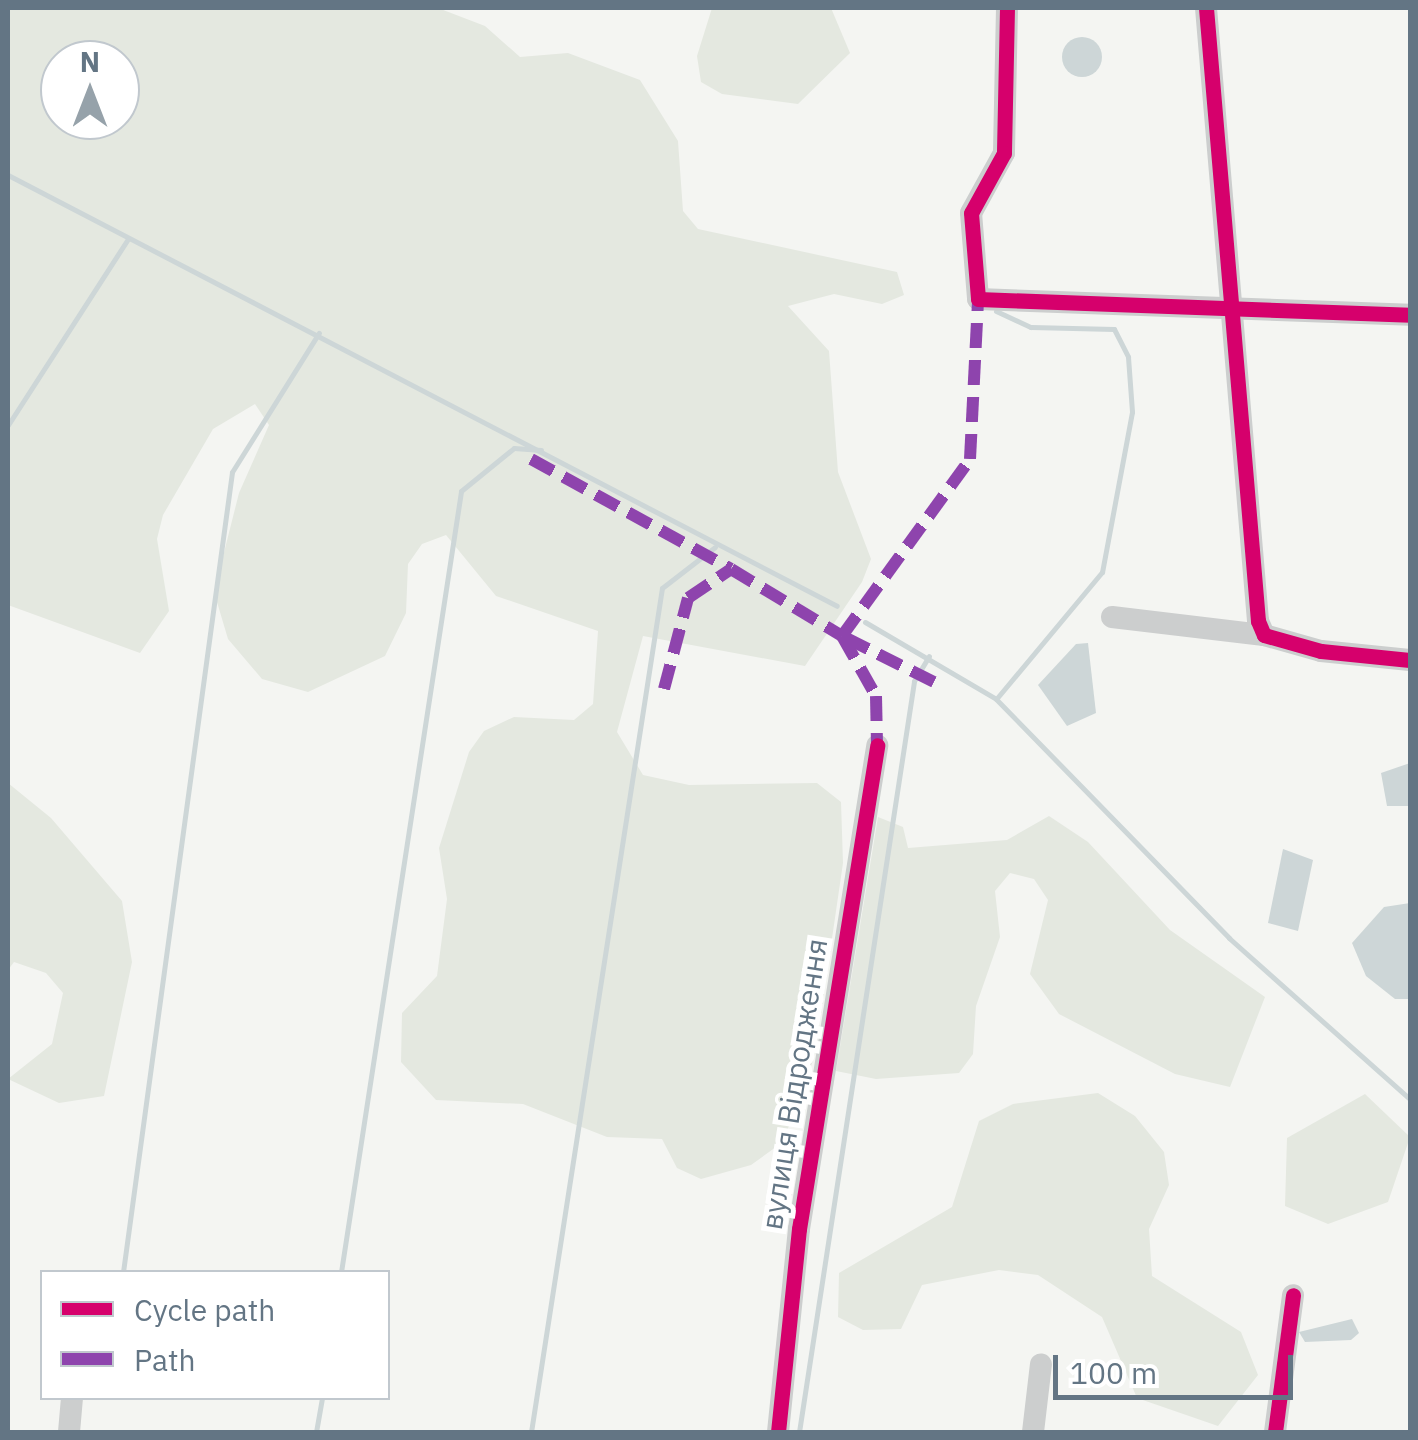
<!DOCTYPE html>
<html>
<head>
<meta charset="utf-8">
<style>
	body { margin:0 }
	#map { position:relative; width:1418px; height:1440px; overflow:hidden; background:#f4f5f2; font-family:"IBM Plex Sans",sans-serif }
	div>[style] { position:absolute }
	[style*='--x'] { left:calc(var(--x)*1px); top:calc(var(--y)*1px); width:calc(var(--w)*1px); rotate:calc(var(--a)*1deg) }
	.green>* { inset:0; background:#e4e8e0 }
	.water>* { inset:0; background:#cdd6d7 }
	.round { border-radius:50% }
	.stream>* { height:5px; margin:-2.5px; padding:0 2.5px; transform-origin:2.5px; border-radius:2.5px; background:#cdd6d7 }
	.minor>* { height:22px; margin:-11px; padding:0 11px; transform-origin:11px; border-radius:11px; background:#cccece }
	.quiet>* { height:12px; margin-top:-6px; transform-origin:0; background:repeating-linear-gradient(90deg,#8e44ad 0 25px,transparent 0 37px) }
	.cycleway>* { height:15px; margin:-7.5px; padding:0 7.5px; transform-origin:7.5px; border-radius:7.5px; background:#d6006c }
	span { translate:-50% -50%; white-space:nowrap; text-align:center; line-height:1.15; -webkit-text-stroke:10px #fff; paint-order:stroke }
	.street-label { font-size:30px; color:#637584 }
	.frame { position:absolute; inset:0; border:10px solid #637584; pointer-events:none }
	.legend { position:absolute; left:40px; top:1270px; width:350px; height:130px; box-sizing:border-box; background:#fff; border:2px solid #c1c8ce; margin:0; padding:12px 18px; list-style:none; font-size:30px; color:#637584 }
	.legend li { display:flex; align-items:center; gap:20px; height:50px }
	.legend b { width:50px; border:2px solid #c1c8ce }
	.north { position:absolute; left:40px; top:40px; width:100px; height:100px; box-sizing:border-box; background:#fff; border:2px solid #c1c8ce; border-radius:50%; rotate:0deg; font-size:28px; font-weight:700; line-height:40px; text-align:center; color:#637584 }
	.north::after { content:''; display:block; margin:auto; width:35px; height:45px; background:#96a2aa; clip-path:polygon(50% 0,100% 100%,50% 72%,0 100%) }
	.scale { position:absolute; left:1053px; top:1355px; width:240px; height:45px; box-sizing:border-box; border:5px solid #637584; border-top:0; padding-left:12px; font-size:30px; line-height:35px; white-space:nowrap; color:#637584; -webkit-text-stroke:8px #fff; paint-order:stroke }
</style>
</head>
<body>
<div id="map">
	<div class="green">
		<div style="clip-path:polygon(evenodd,8px 8px,438px 8px,485px 26px,520px 57px,568px 53px,640px 80px,678px 141px,683px 211px,698px 229px,897px 272px,904px 295px,882px 304px,834px 294px,788px 306px,829px 351px,838px 472px,871px 559px,862px 582px,805px 666px,643px 636px,617px 732px,643px 775px,689px 785px,817px 783px,841px 802px,843px 863px,815px 1055px,783px 1142px,751px 1165px,701px 1179px,677px 1168px,662px 1139px,607px 1137px,523px 1104px,436px 1100px,401px 1062px,402px 1013px,437px 976px,447px 899px,439px 848px,469px 752px,484px 731px,514px 717px,574px 720px,593px 704px,598px 631px,496px 596px,446px 535px,422px 544px,408px 564px,406px 613px,385px 656px,308px 692px,262px 679px,228px 639px,214px 592px,239px 493px,269px 425px,255px 404px,213px 429px,163px 515px,157px 539px,169px 611px,140px 653px,8px 605px,8px 8px,120px 60px,120px 120px,60px 120px,60px 60px,120px 60px)"></div>
		<div style="clip-path:polygon(712px 8px,831px 8px,850px 53px,798px 104px,722px 94px,701px 82px,697px 56px)"></div>
		<div style="clip-path:polygon(8px 783px,51px 818px,122px 901px,132px 962px,104px 1096px,59px 1103px,8px 1079px,52px 1044px,63px 993px,46px 973px,14px 962px,8px 970px)"></div>
		<div style="clip-path:polygon(1049px 816px,1088px 842px,1170px 930px,1265px 997px,1230px 1087px,1175px 1074px,1059px 1014px,1030px 974px,1048px 900px,1034px 879px,1010px 873px,995px 891px,1000px 937px,976px 1006px,973px 1054px,959px 1073px,876px 1079px,836px 1071px,878px 817px,903px 827px,908px 848px,1007px 840px)"></div>
		<div style="clip-path:polygon(1098px 1093px,1135px 1116px,1164px 1152px,1169px 1185px,1149px 1229px,1152px 1276px,1241px 1332px,1258px 1375px,1218px 1426px,1137px 1398px,1102px 1317px,1038px 1275px,999px 1270px,922px 1285px,901px 1329px,863px 1330px,838px 1317px,839px 1273px,952px 1207px,979px 1121px,1013px 1104px)"></div>
		<div style="clip-path:polygon(1365px 1094px,1410px 1137px,1388px 1202px,1328px 1224px,1285px 1206px,1287px 1138px)"></div>
	</div>
	<div class="water">
		<div class="round" style="left:1062px;top:37px;width:40px;height:40px"></div>
		<div style="clip-path:polygon(1088px 643px,1096px 713px,1067px 726px,1038px 685px,1076px 644px)"></div>
		<div style="clip-path:polygon(1410px 763px,1410px 806px,1387px 806px,1381px 773px)"></div>
		<div style="clip-path:polygon(1283px 849px,1313px 860px,1298px 931px,1268px 923px)"></div>
		<div style="clip-path:polygon(1410px 903px,1410px 999px,1395px 999px,1366px 976px,1352px 943px,1384px 907px)"></div>
		<div style="clip-path:polygon(1352px 1319px,1359px 1333px,1351px 1340px,1305px 1342px,1299px 1332px)"></div>
	</div>
	<div class="stream">
		<div style="--x:8;--y:175;--w:934;--a:27.47"></div>
		<div style="--x:996;--y:311;--w:38;--a:25"></div>
		<div style="--x:1031;--y:327;--w:83;--a:1.4"></div>
		<div style="--x:1114;--y:329;--w:31;--a:63"></div>
		<div style="--x:1128;--y:357;--w:55;--a:85.8"></div>
		<div style="--x:1132;--y:412;--w:163;--a:100.6"></div>
		<div style="--x:1102;--y:572;--w:165;--a:129.8"></div>
		<div style="--x:8;--y:425;--w:221;--a:-57.2"></div>
		<div style="--x:865;--y:622;--w:152;--a:30.4"></div>
		<div style="--x:996;--y:699;--w:334;--a:45.7"></div>
		<div style="--x:1229;--y:938;--w:242;--a:41.7"></div>
		<div style="--x:123;--y:1272;--w:807;--a:-82.24"></div>
		<div style="--x:232;--y:472;--w:164;--a:-58"></div>
		<div style="--x:341;--y:1272;--w:790;--a:-81.26"></div>
		<div style="--x:461;--y:491;--w:68;--a:-39.1"></div>
		<div style="--x:514;--y:448;--w:27;--a:4"></div>
		<div style="--x:316;--y:1432;--w:35;--a:-80"></div>
		<div style="--x:531;--y:1432;--w:854;--a:-81.18"></div>
		<div style="--x:662;--y:588;--w:67;--a:-37.7"></div>
		<div style="--x:799;--y:1432;--w:760;--a:-81.29"></div>
		<div style="--x:914;--y:681;--w:29;--a:-59"></div>
	</div>
	<div class="minor">
		<div style="--x:1007;--y:8;--w:145;--a:91.2"></div>
		<div style="--x:1004;--y:153;--w:68;--a:118.8"></div>
		<div style="--x:971;--y:213;--w:86;--a:85.3"></div>
		<div style="--x:978;--y:299;--w:432;--a:2.1"></div>
		<div style="--x:1206;--y:8;--w:615;--a:85.15"></div>
		<div style="--x:1258;--y:621;--w:15;--a:67"></div>
		<div style="--x:1264;--y:635;--w:59;--a:15.7"></div>
		<div style="--x:1321;--y:651;--w:89;--a:5.8"></div>
		<div style="--x:1112;--y:617;--w:153;--a:6.8"></div>
		<div style="--x:69;--y:1432;--w:34;--a:-85"></div>
		<div style="--x:778;--y:1432;--w:204;--a:-84.1"></div>
		<div style="--x:799;--y:1229;--w:490;--a:-80.8"></div>
		<div style="--x:1033;--y:1432;--w:68;--a:-83.3"></div>
		<div style="--x:1275;--y:1432;--w:138;--a:-82.5"></div>
	</div>
	<div class="quiet">
		<div style="--x:531;--y:459;--w:228;--a:28.8"></div>
		<div style="--x:934;--y:682;--w:103;--a:-153.4"></div>
		<div style="--x:842;--y:636;--w:218;--a:-54.1"></div>
		<div style="--x:970;--y:459;--w:160;--a:-87.1"></div>
		<div style="--x:664;--y:689;--w:94;--a:-75.2"></div>
		<div style="--x:688;--y:598;--w:52;--a:-34"></div>
		<div style="--x:731;--y:569;--w:130;--a:31.1"></div>
		<div style="--x:842;--y:636;--w:69;--a:60.5"></div>
		<div style="--x:876;--y:696;--w:49;--a:88.8"></div>
	</div>
	<div class="cycleway">
		<div style="--x:1007;--y:8;--w:145;--a:91.2"></div>
		<div style="--x:1004;--y:153;--w:68;--a:118.8"></div>
		<div style="--x:971;--y:213;--w:86;--a:85.3"></div>
		<div style="--x:978;--y:299;--w:432;--a:2.1"></div>
		<div style="--x:1206;--y:8;--w:615;--a:85.15"></div>
		<div style="--x:1258;--y:621;--w:15;--a:67"></div>
		<div style="--x:1264;--y:635;--w:59;--a:15.7"></div>
		<div style="--x:1321;--y:651;--w:89;--a:5.8"></div>
		<div style="--x:778;--y:1432;--w:204;--a:-84.1"></div>
		<div style="--x:799;--y:1229;--w:490;--a:-80.8"></div>
		<div style="--x:1275;--y:1432;--w:138;--a:-82.5"></div>
	</div>
	<div class="street-label">
		<span style="left:794px;top:1084px;rotate:-81deg">вулиця Відродження</span>
	</div>
	<div class="frame"></div>
	<ul class="legend">
	<li><b style="height:12px;background:#d6006c"></b>Cycle path</li>
	<li><b style="height:12px;background:#8e44ad"></b>Path</li>
	</ul>
	<div class="north">N</div>
	<div class="scale">100 m</div>
</div>
</body>
</html>
